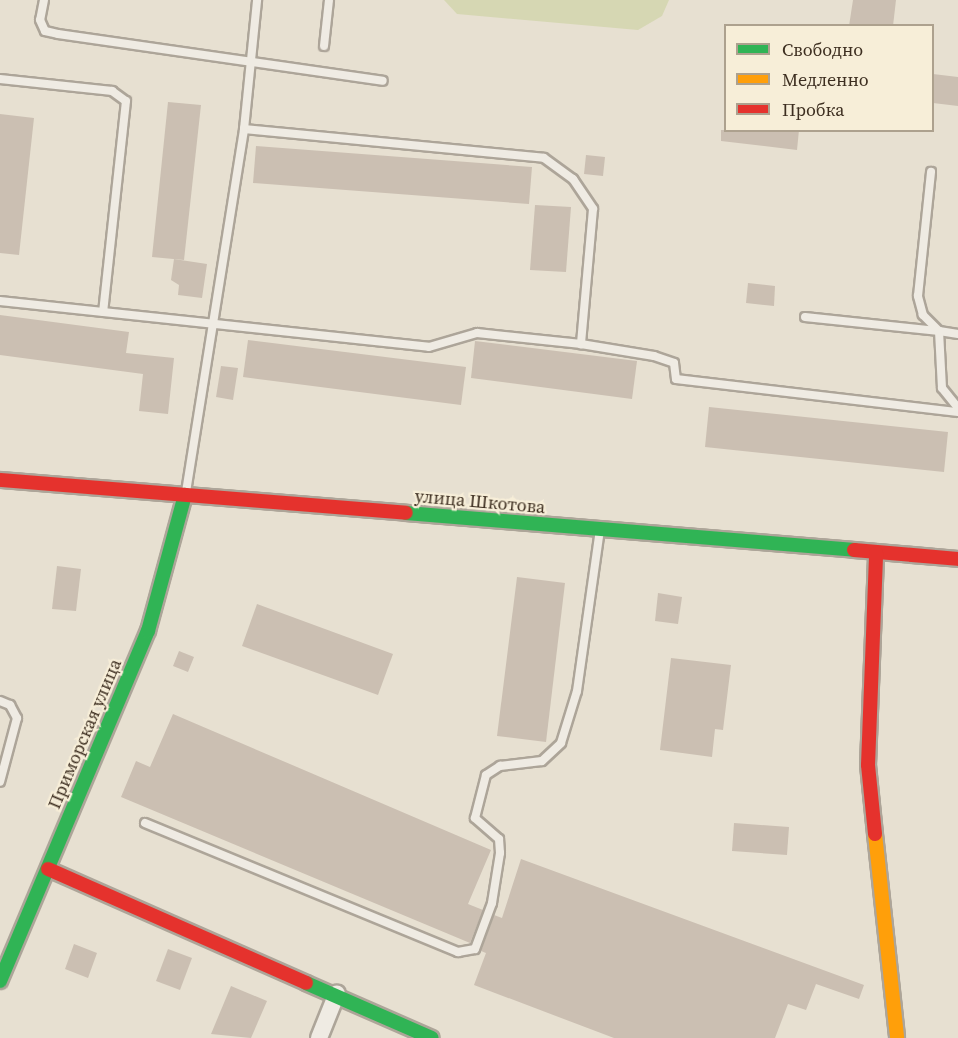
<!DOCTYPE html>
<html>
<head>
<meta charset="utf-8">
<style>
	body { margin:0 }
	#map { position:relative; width:958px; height:1038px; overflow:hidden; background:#e7e0d1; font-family:"Source Serif 4",serif }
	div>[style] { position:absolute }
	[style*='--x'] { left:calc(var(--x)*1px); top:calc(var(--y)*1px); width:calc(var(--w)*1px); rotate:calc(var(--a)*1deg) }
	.green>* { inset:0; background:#d6d7b3 }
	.building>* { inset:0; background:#cbbfb2 }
	.roads { filter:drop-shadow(2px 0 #ada599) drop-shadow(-2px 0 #ada599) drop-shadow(0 2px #ada599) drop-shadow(0 -2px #ada599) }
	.lane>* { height:8px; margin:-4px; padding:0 4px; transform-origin:4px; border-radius:4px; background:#efebe3 }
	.street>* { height:16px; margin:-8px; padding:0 8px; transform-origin:8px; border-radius:8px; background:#efebe3 }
	.fast>* { height:14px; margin:-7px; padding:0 7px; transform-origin:7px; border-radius:7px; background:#30b455 }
	.slow>* { height:14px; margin:-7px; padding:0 7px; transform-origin:7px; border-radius:7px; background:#ff9f0a }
	.jam>* { height:14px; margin:-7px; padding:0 7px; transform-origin:7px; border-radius:7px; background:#e5322d }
	span { translate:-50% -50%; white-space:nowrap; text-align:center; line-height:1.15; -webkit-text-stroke:4.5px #f7eed8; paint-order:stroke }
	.street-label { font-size:18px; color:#3d2e20 }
	.legend { position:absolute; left:724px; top:24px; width:210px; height:108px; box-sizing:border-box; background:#f7eed8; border:2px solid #ada18e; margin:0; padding:8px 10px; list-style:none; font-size:18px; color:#3d2e20 }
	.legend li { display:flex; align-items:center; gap:12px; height:30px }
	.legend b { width:30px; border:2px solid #ada18e }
</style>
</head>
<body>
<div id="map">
	<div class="green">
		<div style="clip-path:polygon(444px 0,669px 0,662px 16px,638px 30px,457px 14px)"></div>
	</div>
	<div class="building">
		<div style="clip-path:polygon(853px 0,896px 0,893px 26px,849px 26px)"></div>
		<div style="clip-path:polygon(933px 74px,958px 77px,958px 106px,933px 103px)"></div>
		<div style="clip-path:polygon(168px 102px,201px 105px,184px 260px,152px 257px)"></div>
		<div style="clip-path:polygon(0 114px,34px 118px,19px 255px,0 253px)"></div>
		<div style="clip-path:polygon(721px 130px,799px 130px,797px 150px,721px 141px)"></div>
		<div style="clip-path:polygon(256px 146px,532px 167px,529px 204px,253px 183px)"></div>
		<div style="clip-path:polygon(586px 155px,605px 157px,603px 176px,584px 174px)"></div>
		<div style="clip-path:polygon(535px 205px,571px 207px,566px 272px,530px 270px)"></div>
		<div style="clip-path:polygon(174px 259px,207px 264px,202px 298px,178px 295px,179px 285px,171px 280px)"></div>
		<div style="clip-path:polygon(748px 283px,775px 286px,774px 306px,746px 303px)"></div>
		<div style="clip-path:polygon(0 315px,129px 332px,126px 353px,174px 358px,168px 414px,139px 411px,143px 374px,0 355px)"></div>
		<div style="clip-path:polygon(248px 340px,466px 367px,461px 405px,243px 377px)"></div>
		<div style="clip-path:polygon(475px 341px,637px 361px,632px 399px,471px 378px)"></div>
		<div style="clip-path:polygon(221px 366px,238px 368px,233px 400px,216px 397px)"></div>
		<div style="clip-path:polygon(709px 407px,948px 432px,944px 472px,705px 447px)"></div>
		<div style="clip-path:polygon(57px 566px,81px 569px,76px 611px,52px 609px)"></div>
		<div style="clip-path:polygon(517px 577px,565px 583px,546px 742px,497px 736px)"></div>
		<div style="clip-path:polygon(658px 593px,682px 597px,678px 624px,655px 621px)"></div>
		<div style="clip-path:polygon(257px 604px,393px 654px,378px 695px,242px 646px)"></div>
		<div style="clip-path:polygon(179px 651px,194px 657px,188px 672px,173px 666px)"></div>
		<div style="clip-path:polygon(671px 658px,731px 665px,723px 730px,715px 729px,712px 757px,660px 750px)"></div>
		<div style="clip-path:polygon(173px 714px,491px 850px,468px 904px,483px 910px,470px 943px,121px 797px,136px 761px,150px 767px)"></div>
		<div style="clip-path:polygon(734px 823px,789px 827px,787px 855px,732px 851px)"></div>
		<div style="clip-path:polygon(521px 859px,864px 985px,859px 999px,816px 984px,806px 1010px,788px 1004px,775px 1038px,614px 1038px,474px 985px,486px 953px,481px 951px,494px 915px,502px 918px)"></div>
		<div style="clip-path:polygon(74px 944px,97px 953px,88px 978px,65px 969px)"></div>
		<div style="clip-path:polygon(168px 949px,192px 958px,180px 990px,156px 981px)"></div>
		<div style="clip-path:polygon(231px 986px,267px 1001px,251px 1038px,211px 1034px)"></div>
	</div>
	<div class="roads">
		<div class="lane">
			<div style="--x:44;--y:0;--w:20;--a:101"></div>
			<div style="--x:40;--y:20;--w:12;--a:66"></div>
			<div style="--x:45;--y:31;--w:13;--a:13"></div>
			<div style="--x:58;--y:34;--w:328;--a:8.2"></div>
			<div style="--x:324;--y:46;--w:46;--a:-83.8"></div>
			<div style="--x:0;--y:79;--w:113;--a:6.1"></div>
			<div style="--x:112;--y:91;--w:17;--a:36"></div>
			<div style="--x:126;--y:101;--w:212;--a:96.2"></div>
			<div style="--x:244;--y:129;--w:301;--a:5.5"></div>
			<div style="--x:544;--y:158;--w:36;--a:36"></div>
			<div style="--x:573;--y:179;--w:36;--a:56"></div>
			<div style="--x:593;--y:209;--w:136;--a:95.1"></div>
			<div style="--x:0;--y:301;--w:431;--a:6.1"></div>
			<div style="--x:429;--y:347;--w:50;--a:-16.3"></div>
			<div style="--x:477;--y:333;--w:105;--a:6"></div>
			<div style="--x:581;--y:344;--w:74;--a:9.3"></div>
			<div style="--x:654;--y:356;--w:21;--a:19"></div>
			<div style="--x:674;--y:363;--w:16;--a:83"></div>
			<div style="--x:676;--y:379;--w:284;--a:6.7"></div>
			<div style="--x:805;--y:317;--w:135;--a:6"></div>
			<div style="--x:939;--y:331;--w:23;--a:-135"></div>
			<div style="--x:923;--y:315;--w:20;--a:-105"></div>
			<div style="--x:918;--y:296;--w:125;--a:-84"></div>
			<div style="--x:958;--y:334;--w:19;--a:-171"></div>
			<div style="--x:939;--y:331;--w:57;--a:87"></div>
			<div style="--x:942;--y:388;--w:26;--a:51"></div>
			<div style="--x:186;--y:492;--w:368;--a:-80.9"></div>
			<div style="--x:244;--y:129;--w:130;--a:-84.2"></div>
			<div style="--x:0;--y:701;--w:11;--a:22"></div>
			<div style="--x:10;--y:705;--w:15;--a:62"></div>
			<div style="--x:17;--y:718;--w:66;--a:104.9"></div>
			<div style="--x:145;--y:823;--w:339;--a:22.4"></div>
			<div style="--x:458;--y:952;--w:17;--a:-10"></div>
			<div style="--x:475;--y:949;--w:49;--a:-69.7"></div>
			<div style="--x:492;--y:903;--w:51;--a:-80.9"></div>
			<div style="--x:500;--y:853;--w:14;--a:-94"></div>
			<div style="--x:499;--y:839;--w:32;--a:-139"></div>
			<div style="--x:475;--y:818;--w:44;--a:-75.7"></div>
			<div style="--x:486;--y:775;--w:17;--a:-33"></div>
			<div style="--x:500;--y:766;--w:42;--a:-6.8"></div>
			<div style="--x:542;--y:761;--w:26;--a:-43"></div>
			<div style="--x:561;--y:743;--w:54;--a:-72.9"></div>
			<div style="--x:577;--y:691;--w:163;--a:-81.9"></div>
		</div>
		<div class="street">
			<div style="--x:319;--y:1038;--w:48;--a:-68.2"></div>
		</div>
		<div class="fast">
			<div style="--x:406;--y:513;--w:450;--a:4.7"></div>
			<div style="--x:0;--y:981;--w:380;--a:-67.1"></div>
			<div style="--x:148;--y:631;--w:141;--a:-74.8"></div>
			<div style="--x:306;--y:983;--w:137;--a:23.6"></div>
		</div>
		<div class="slow">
			<div style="--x:875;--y:834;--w:205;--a:83.8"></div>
		</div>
		<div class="jam">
			<div style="--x:0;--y:480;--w:407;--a:4.6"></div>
			<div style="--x:854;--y:550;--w:104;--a:4.9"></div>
			<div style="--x:875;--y:834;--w:69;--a:-95.8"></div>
			<div style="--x:868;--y:765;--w:212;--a:-87.8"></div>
			<div style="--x:48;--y:869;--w:282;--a:23.8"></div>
		</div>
	</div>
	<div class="street-label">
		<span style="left:480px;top:502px;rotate:5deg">улица Шкотова</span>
		<span style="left:85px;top:734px;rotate:-67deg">Приморская улица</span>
	</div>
	<ul class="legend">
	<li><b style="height:8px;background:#30b455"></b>Свободно</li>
	<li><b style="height:8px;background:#ff9f0a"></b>Медленно</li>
	<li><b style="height:8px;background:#e5322d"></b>Пробка</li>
	</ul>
</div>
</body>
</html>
